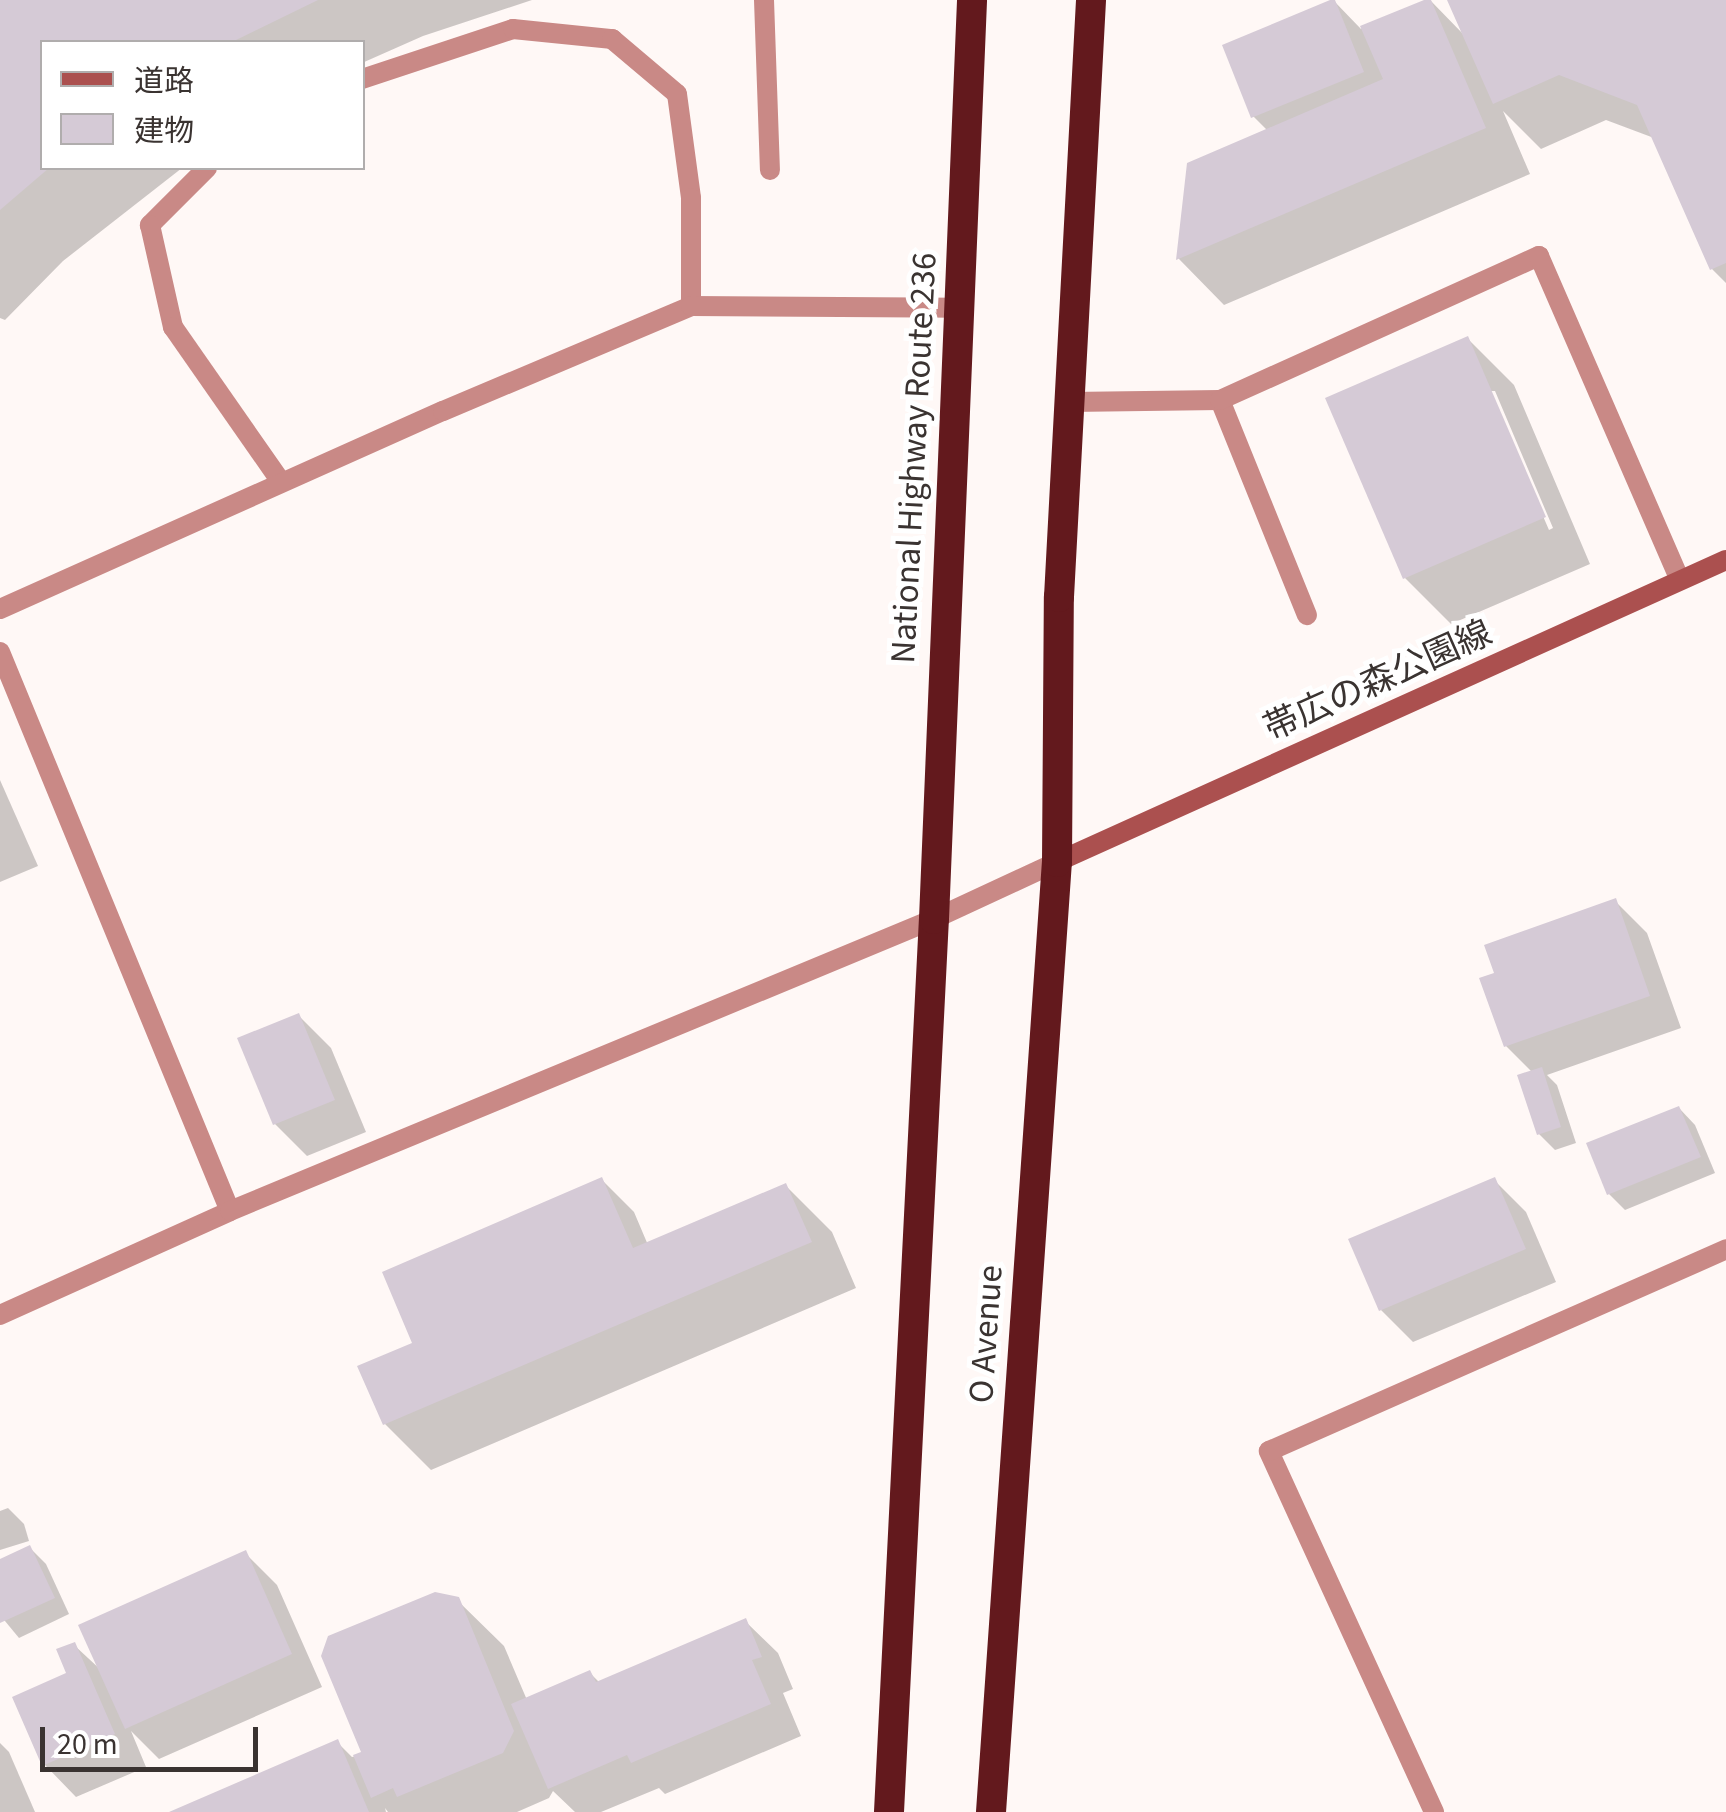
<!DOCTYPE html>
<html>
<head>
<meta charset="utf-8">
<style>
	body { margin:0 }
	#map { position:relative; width:1726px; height:1812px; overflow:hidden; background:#fff8f6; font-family:"Source Sans 3","Noto Sans JP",sans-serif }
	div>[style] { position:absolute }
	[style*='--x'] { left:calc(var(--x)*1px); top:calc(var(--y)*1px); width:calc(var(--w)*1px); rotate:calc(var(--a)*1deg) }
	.shadow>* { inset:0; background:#0003 }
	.building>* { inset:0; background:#d5cad6 }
	.lane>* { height:20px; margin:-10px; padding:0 10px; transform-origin:10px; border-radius:10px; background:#c98986 }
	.street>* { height:20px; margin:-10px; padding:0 10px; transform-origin:10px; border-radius:10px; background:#c98986 }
	.secondary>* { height:20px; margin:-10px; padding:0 10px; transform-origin:10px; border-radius:10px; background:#ab504f }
	.highway>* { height:30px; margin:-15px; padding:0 15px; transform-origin:15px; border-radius:15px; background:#63191d }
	span { translate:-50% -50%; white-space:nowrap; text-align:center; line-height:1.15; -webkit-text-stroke:10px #fff; paint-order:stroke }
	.street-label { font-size:35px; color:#3a3331 }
	.legend { position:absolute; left:40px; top:40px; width:325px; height:130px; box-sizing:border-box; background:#fff; border:2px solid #b0adad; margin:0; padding:12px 18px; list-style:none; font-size:30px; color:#3a3331 }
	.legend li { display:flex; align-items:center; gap:20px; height:50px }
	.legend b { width:50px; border:2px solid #b0adad }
	.scale { position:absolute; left:40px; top:1727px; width:218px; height:45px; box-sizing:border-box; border:5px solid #3a3331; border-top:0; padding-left:12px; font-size:30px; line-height:35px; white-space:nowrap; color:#3a3331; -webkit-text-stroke:8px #fff; paint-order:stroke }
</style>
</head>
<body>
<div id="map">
	<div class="shadow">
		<div style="clip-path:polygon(0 0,532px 0,423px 36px,362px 63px,362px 42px,42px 42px,42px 168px,182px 168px,63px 261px,5px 320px,0 318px)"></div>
		<div style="clip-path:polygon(1430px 0,1465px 36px,1450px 0,1726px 0,1726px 283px,1712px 269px,1654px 138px,1606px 120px,1541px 149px,1503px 111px,1530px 174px,1224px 305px,1179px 259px,1189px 164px,1268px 131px,1253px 116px,1334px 1px,1361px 29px)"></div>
		<div style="clip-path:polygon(evenodd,1468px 339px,1514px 385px,1590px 564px,1451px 624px,1405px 578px,1468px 339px,1489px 391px,1495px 391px,1553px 528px,1549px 530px,1489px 391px)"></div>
		<div style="clip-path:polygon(0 780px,38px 866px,0 882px)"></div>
		<div style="clip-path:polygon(1615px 901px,1647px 933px,1681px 1028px,1547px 1075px,1557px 1085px,1576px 1143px,1555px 1150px,1539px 1134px,1532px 1072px,1506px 1046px,1497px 975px)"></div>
		<div style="clip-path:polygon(299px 1016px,331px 1048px,366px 1132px,307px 1156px,275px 1124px)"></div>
		<div style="clip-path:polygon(1679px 1108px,1695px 1125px,1715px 1173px,1625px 1210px,1609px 1194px)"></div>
		<div style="clip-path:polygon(602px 1180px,634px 1212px,648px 1245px,786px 1186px,832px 1232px,856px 1288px,431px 1470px,385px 1424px,415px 1344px)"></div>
		<div style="clip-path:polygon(1494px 1180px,1526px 1212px,1556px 1282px,1413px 1342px,1381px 1310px)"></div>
		<div style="clip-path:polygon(8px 1508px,24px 1524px,29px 1541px,0 1550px,0 1511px)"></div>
		<div style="clip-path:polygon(30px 1548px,46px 1564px,69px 1614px,19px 1638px,0 1615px,0 1562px)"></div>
		<div style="clip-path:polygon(245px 1553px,277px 1585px,322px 1687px,159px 1759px,131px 1731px,146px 1767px,76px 1797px,44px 1764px,74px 1645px,102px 1671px)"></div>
		<div style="clip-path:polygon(457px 1600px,504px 1646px,527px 1700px,590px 1673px,600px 1683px,745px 1621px,778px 1653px,793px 1689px,783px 1693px,801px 1736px,665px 1794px,659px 1788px,601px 1812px,575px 1812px,553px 1791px,549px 1798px,517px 1812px,388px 1812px,385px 1808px,386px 1812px,175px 1812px,337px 1742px,352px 1757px,364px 1754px)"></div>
		<div style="clip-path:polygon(0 1743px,9px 1752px,35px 1812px,0 1812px)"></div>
	</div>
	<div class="building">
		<div style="clip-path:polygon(0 0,318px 0,232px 42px,42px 42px,42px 168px,49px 168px,0 210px)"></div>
		<div style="clip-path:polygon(1330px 0,1335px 0,1364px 72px,1251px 118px,1222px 45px)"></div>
		<div style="clip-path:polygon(1424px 0,1431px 0,1486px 128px,1176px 260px,1187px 163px,1383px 79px,1360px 26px)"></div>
		<div style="clip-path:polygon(1447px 0,1726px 0,1726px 263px,1710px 270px,1637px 105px,1559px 75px,1493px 104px)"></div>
		<div style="clip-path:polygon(1468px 336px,1546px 517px,1403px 579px,1325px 398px)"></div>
		<div style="clip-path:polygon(1616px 898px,1650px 996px,1504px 1047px,1479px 978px,1494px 973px,1484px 945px)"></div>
		<div style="clip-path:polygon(299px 1013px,335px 1100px,273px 1125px,237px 1038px)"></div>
		<div style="clip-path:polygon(1542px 1067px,1561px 1127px,1537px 1135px,1517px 1075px)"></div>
		<div style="clip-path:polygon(1679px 1106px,1701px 1157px,1607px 1195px,1586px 1143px)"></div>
		<div style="clip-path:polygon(602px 1177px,633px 1248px,786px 1183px,812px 1242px,383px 1425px,357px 1366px,412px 1343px,382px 1272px)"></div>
		<div style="clip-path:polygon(1495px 1177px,1526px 1249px,1379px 1311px,1348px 1239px)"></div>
		<div style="clip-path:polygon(30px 1545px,55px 1598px,0 1623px,0 1559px)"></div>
		<div style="clip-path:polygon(246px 1550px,292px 1654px,125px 1729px,78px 1625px)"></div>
		<div style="clip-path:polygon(435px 1592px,459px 1597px,514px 1731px,503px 1753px,397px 1797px,393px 1788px,371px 1798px,353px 1755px,361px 1752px,321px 1656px,328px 1636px)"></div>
		<div style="clip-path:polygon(746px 1618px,762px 1657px,752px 1660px,771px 1704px,631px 1763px,627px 1755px,548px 1789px,511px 1704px,590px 1670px,596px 1682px)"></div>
		<div style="clip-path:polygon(75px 1642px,115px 1734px,42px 1766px,12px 1697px,66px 1673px,56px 1649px)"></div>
		<div style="clip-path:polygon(338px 1739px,369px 1812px,169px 1812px)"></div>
	</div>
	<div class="lane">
		<div style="--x:764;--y:0;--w:170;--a:88"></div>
		<div style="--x:362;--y:79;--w:159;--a:-18.3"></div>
		<div style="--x:513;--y:29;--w:100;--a:5.8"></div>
		<div style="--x:612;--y:39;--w:85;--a:40.2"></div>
		<div style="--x:677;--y:94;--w:105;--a:82.3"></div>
		<div style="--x:691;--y:198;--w:108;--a:90"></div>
		<div style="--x:207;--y:168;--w:81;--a:135"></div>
		<div style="--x:150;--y:225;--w:105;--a:77.3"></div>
		<div style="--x:173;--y:327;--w:189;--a:55.1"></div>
		<div style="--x:1220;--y:400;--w:232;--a:68"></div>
		<div style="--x:1070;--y:402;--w:150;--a:-0.8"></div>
		<div style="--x:1220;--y:400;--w:350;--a:-24.3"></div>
		<div style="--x:1539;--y:256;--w:353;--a:66.5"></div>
		<div style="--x:0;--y:609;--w:485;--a:-24.1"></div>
		<div style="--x:443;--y:411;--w:269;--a:-22.9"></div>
		<div style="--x:691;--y:306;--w:267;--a:0.4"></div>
	</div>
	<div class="street">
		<div style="--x:0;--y:652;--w:604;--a:67.64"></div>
		<div style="--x:0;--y:1315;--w:252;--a:-24.3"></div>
		<div style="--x:230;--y:1211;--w:762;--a:-22.53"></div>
		<div style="--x:934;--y:919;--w:136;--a:-24.9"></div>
		<div style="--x:1434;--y:1812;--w:397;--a:-114.6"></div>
		<div style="--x:1269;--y:1451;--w:500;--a:-23.8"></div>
	</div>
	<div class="secondary">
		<div style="--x:1057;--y:862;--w:734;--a:-24.3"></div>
	</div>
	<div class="highway">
		<div style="--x:889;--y:1812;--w:894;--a:-87.12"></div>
		<div style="--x:934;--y:919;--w:920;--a:-87.63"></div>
		<div style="--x:991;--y:1812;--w:952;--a:-86.03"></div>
		<div style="--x:1057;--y:862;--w:265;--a:-89.6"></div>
		<div style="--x:1059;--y:597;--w:598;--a:-86.93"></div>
	</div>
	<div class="street-label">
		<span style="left:914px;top:458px;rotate:-87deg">National Highway Route 236</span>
		<span style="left:1378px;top:681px;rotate:-24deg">帯広の森公園線</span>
		<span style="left:986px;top:1334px;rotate:-86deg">O Avenue</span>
	</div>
	<ul class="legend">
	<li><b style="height:12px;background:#ab504f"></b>道路</li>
	<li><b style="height:28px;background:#d5cad6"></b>建物</li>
	</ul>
	<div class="scale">20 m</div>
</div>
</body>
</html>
